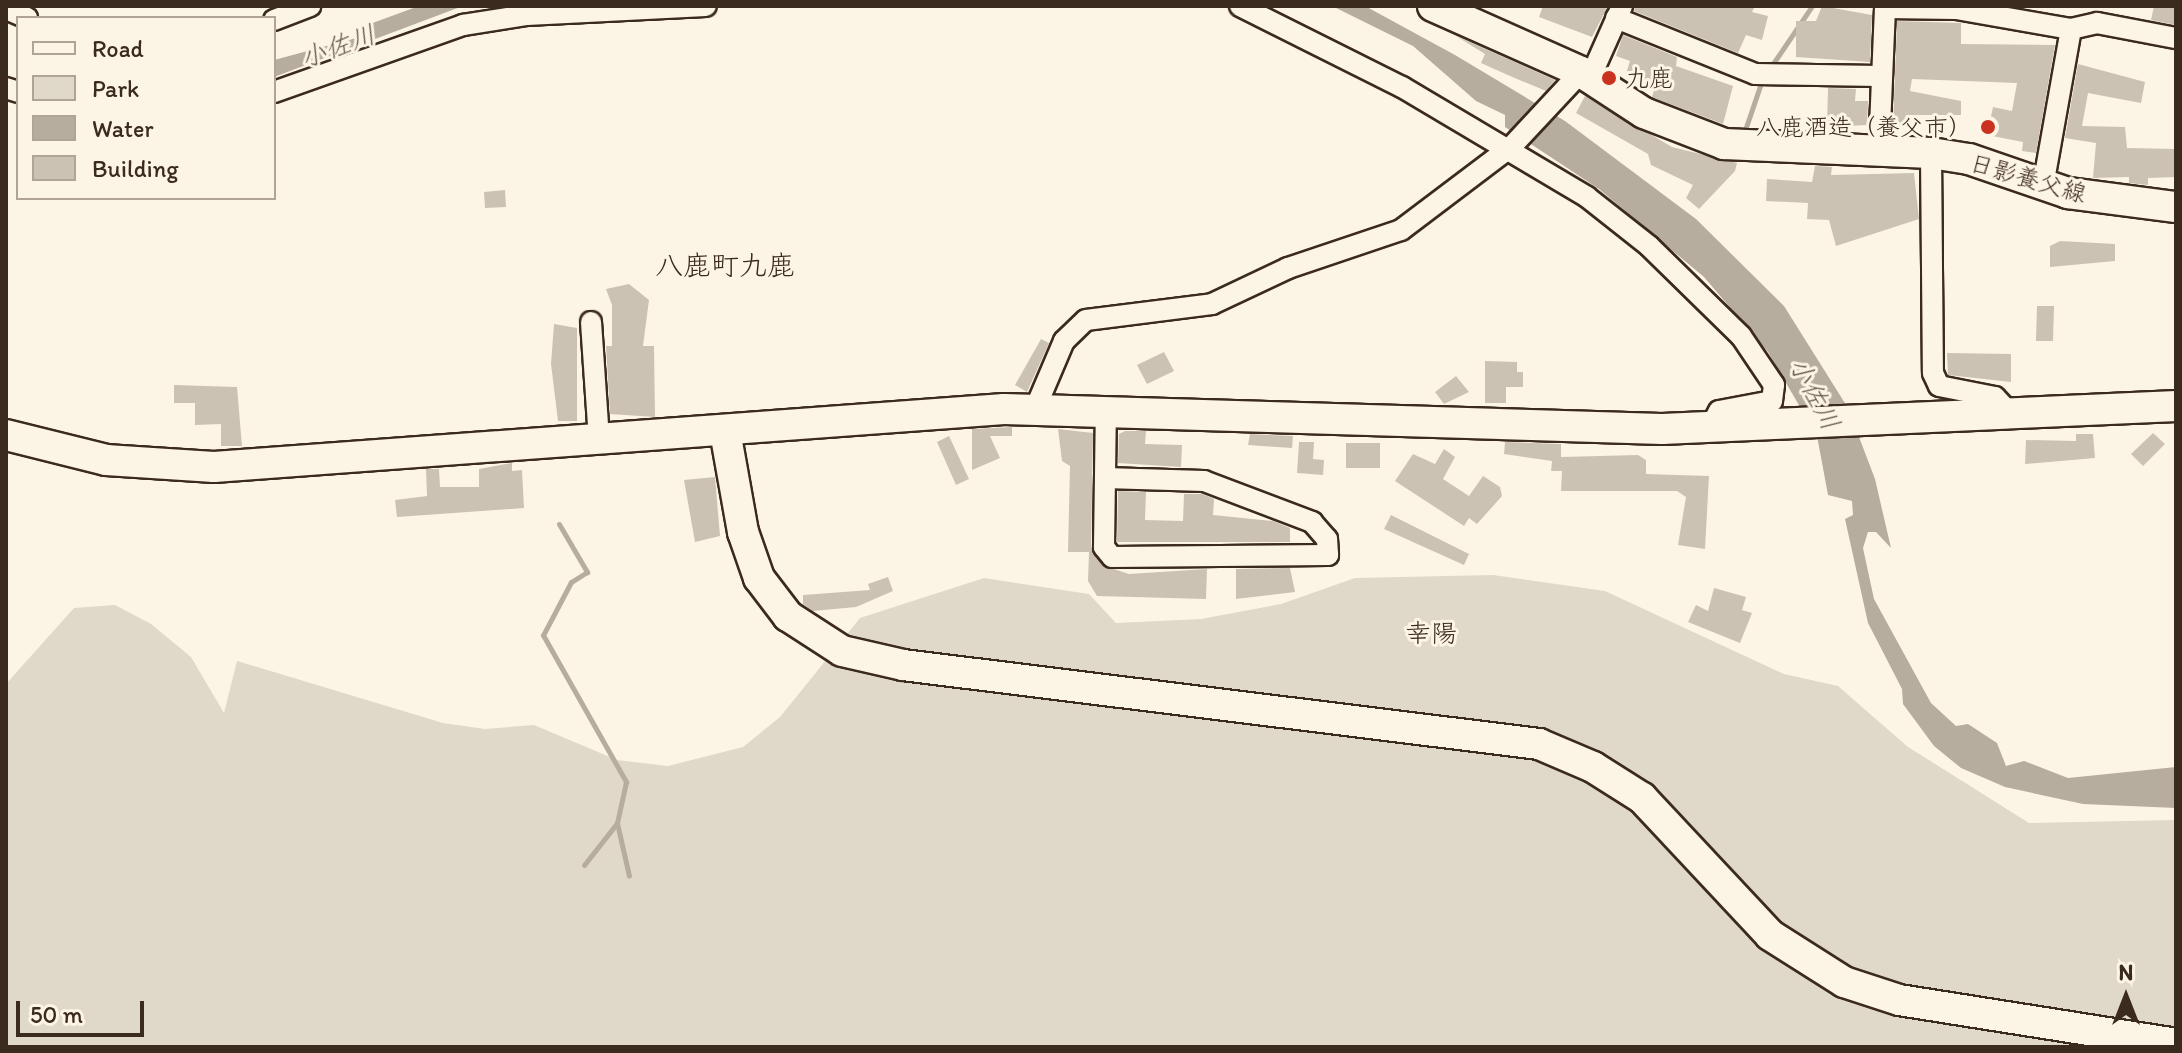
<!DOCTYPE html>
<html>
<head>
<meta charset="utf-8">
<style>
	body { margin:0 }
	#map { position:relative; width:2182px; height:1053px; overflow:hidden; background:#fcf5e5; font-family:Itim,"Klee One",sans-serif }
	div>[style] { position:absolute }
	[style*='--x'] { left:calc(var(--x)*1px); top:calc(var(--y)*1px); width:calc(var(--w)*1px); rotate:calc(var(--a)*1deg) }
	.green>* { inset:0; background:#e0d8c8 }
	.water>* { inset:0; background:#b7ad9e }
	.stream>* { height:5px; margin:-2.5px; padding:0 2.5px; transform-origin:2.5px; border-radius:2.5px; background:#b7ad9e }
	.building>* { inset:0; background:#ccc2b3 }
	.roads { filter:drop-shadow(2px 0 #3b2a1e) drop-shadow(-2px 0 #3b2a1e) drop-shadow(0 2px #3b2a1e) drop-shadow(0 -2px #3b2a1e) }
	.street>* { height:20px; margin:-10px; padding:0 10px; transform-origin:10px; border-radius:10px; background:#fcf5e5 }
	.secondary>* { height:30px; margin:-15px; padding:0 15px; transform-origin:15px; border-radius:15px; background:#fcf5e5 }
	.dots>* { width:22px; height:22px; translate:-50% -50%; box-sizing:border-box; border:4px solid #fcf5e5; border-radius:50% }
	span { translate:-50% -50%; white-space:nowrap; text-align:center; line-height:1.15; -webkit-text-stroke:6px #fcf5e5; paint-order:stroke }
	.poi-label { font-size:24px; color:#3b2a1e }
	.left { translate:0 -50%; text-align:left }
	.right { translate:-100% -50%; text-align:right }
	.street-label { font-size:24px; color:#3b2a1e }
	.water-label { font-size:26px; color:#605144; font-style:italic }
	.neighbourhood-label { font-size:26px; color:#3b2a1e }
	.quarter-label { font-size:28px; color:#3b2a1e }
	.frame { position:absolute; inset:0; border:8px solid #3b2a1e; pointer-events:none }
	.legend { position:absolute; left:16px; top:16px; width:260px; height:184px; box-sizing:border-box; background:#fcf5e5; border:2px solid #afa495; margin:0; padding:10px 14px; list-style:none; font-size:24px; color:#3b2a1e }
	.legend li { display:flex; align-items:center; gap:16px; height:40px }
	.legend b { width:40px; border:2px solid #afa495 }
	.north { position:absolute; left:2086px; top:957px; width:80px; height:80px; -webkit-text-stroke:6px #fcf5e5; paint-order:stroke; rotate:0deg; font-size:22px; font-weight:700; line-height:32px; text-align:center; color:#3b2a1e }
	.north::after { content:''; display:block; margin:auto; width:28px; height:36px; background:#3b2a1e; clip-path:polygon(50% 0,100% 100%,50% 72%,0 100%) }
	.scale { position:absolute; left:16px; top:1001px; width:128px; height:36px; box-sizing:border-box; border:4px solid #3b2a1e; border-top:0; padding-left:10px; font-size:24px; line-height:28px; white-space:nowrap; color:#3b2a1e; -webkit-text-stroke:6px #fcf5e5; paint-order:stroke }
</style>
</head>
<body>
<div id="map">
	<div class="green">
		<div style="clip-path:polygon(1493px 575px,1605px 591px,1784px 674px,1838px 686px,1908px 747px,2029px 823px,2176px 820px,2176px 1047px,6px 1047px,6px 684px,74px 608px,115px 605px,151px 624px,191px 657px,224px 713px,237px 661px,443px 723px,485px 729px,534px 725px,617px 760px,668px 766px,743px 747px,780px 717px,860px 618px,984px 578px,1089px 594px,1116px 623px,1201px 619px,1281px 604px,1355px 578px)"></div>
	</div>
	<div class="water">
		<div style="clip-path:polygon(419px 6px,463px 6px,274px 77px,274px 60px,356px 38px,367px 25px)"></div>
		<div style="clip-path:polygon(1332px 6px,1365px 6px,1455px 55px,1565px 121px,1696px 219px,1784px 306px,1848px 408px,1875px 479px,1891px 548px,1876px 532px,1868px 532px,1863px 548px,1874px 599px,1931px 703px,1956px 726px,1968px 724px,1997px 743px,2006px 766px,2024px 761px,2068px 778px,2176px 767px,2176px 808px,2083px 804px,2005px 787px,1961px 768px,1934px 746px,1903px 704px,1902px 689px,1868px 623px,1845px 519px,1853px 515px,1852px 501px,1828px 495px,1817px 436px,1768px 352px,1704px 277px,1599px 189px,1505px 127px,1505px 115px,1476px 101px,1413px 46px)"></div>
	</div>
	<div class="stream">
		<div style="--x:1770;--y:68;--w:75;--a:-55.9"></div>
		<div style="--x:1745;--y:130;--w:53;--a:-71.2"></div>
		<div style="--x:559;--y:524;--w:56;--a:59.7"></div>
		<div style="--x:587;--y:572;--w:19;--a:148"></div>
		<div style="--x:571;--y:582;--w:60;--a:117.8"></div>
		<div style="--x:543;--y:635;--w:169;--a:60.5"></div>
		<div style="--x:626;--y:782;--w:42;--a:102.4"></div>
		<div style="--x:617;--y:823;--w:54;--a:77.2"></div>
		<div style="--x:584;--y:865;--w:53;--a:-51.8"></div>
	</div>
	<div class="building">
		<div style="clip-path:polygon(1543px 6px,1608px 6px,1592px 37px,1539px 17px)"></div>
		<div style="clip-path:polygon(1635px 6px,1755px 6px,1752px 12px,1768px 16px,1762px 40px,1746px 35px,1738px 53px,1634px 11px)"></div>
		<div style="clip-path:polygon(1822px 6px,1872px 15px,1870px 62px,1796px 57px,1796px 21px,1816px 21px)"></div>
		<div style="clip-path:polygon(2154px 6px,2176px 6px,2176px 25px,2151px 20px)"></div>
		<div style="clip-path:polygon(1897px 21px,1961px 23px,1961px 44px,2055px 45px,2036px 153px,2022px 151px,2023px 142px,1987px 135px,1993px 107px,2012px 111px,2017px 83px,1912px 79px,1910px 91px,1961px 101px,1961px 115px,1910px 115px,1910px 127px,1893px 127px)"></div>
		<div style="clip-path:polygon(1623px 35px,1677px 57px,1676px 66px,1733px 86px,1723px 124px,1652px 97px,1656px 83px,1626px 74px,1630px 61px,1616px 56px)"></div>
		<div style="clip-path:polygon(1456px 36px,1555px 80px,1546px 91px,1510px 76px,1481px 63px,1485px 54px)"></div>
		<div style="clip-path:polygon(2078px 64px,2145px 82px,2141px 103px,2088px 93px,2082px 126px,2125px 127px,2127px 148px,2176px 149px,2176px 177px,2148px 178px,2148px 185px,2129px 183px,2129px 177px,2093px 178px,2096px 143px,2065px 138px)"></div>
		<div style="clip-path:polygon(1828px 88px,1856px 89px,1855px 101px,1868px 101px,1867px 125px,1827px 127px)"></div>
		<div style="clip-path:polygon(1585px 96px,1672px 147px,1737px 163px,1735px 171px,1699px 209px,1686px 198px,1693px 185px,1651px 165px,1648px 154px,1576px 113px)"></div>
		<div style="clip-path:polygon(1815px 166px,1832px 167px,1831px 175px,1914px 173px,1919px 219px,1836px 246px,1829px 220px,1807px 219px,1808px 203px,1766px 201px,1767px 179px,1812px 182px)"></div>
		<div style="clip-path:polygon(505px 190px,506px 207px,485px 208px,484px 192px)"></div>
		<div style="clip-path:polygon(2060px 241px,2115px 244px,2115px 261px,2050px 267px,2050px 246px)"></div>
		<div style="clip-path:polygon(629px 284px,649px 300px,643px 346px,654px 346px,655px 417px,610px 414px,606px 346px,612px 346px,612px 305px,606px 289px)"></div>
		<div style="clip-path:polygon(2037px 306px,2054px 306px,2053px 341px,2036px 341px)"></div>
		<div style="clip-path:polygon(554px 324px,577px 328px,577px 421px,558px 421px,551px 364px)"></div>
		<div style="clip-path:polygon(1041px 339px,1049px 343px,1027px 392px,1015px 385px)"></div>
		<div style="clip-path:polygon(1164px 352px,1174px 371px,1147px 384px,1137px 365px)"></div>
		<div style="clip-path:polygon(1947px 353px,2011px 354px,2011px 382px,1948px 375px)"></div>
		<div style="clip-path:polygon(1485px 361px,1517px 362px,1517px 372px,1523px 372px,1523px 387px,1506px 387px,1506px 403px,1485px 403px)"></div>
		<div style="clip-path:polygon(1456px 376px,1469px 392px,1444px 404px,1435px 392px)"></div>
		<div style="clip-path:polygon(174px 385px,237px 387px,242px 446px,221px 446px,221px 424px,195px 425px,195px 403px,174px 403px)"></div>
		<div style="clip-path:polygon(1012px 427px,1012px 436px,990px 436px,1000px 458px,972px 470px,972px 429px)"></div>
		<div style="clip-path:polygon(1058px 429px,1093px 433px,1091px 547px,1102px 565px,1129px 574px,1207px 569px,1206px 599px,1097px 596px,1088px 581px,1089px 552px,1068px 552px,1070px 466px,1062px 461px)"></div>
		<div style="clip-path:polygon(1125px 431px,1146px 431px,1145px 444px,1182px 445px,1181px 467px,1118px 463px,1119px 434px)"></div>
		<div style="clip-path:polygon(2153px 433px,2165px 444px,2143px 466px,2131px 454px)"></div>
		<div style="clip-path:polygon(1250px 434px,1293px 436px,1292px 448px,1248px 445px)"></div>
		<div style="clip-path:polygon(2076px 434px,2093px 434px,2095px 458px,2025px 464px,2026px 440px,2076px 441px)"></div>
		<div style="clip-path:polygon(949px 436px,969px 479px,956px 485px,937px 442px)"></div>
		<div style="clip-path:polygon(1299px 442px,1314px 442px,1313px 459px,1324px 460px,1323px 475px,1297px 473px)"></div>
		<div style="clip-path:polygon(1505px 442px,1561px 444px,1561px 457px,1638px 455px,1646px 460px,1646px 474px,1709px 476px,1705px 549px,1678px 545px,1686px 497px,1677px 491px,1561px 491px,1562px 471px,1551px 471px,1552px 461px,1504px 454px)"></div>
		<div style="clip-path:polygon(1346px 443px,1380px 443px,1380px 468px,1346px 468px)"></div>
		<div style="clip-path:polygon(1444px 449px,1455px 457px,1443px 479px,1469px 496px,1483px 476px,1500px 487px,1502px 496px,1477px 524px,1469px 518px,1464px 526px,1395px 481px,1413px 454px,1435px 464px)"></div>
		<div style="clip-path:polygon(512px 463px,512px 471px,522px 470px,524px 508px,397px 517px,395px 500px,427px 496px,426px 469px,439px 469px,440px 487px,479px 487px,479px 469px)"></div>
		<div style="clip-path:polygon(715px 477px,720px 536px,695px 542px,684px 480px)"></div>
		<div style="clip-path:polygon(1118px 491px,1146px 492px,1145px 520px,1183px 521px,1184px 494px,1202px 494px,1214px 499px,1213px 515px,1273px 521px,1290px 528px,1290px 542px,1117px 542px)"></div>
		<div style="clip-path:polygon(1391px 515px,1469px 554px,1464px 565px,1384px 529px)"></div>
		<div style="clip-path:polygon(1290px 568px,1295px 592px,1236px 599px,1236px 569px)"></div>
		<div style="clip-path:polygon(888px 577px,893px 591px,856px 607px,813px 611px,803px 604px,803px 595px,870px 590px,868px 584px)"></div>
		<div style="clip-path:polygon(1714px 588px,1746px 597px,1742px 610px,1752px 613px,1740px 643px,1688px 622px,1696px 605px,1708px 611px)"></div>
	</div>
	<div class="roads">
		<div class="street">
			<div style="--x:1240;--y:6;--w:181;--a:26.6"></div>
			<div style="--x:1402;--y:87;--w:215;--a:30.7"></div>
			<div style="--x:1587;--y:197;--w:79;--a:38.3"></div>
			<div style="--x:1649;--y:246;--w:129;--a:44.4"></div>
			<div style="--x:1741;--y:336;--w:59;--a:56"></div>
			<div style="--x:1774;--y:385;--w:16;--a:97"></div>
			<div style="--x:1772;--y:401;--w:54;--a:169.3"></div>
			<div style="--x:1719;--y:411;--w:17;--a:118"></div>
			<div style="--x:1885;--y:8;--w:71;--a:0.8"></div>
			<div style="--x:1956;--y:9;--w:117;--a:9.9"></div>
			<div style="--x:2071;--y:29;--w:159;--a:100.1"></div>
			<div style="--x:6;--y:9;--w:23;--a:23"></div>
			<div style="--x:1616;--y:18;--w:150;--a:21.9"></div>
			<div style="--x:1755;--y:74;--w:124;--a:0.9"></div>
			<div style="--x:274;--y:20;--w:39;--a:-21"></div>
			<div style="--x:2071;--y:29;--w:27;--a:-13"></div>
			<div style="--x:2097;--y:23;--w:80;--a:10.8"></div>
			<div style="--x:1590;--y:78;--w:79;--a:-66"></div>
			<div style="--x:6;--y:88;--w:13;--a:18"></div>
			<div style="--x:274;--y:92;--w:201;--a:-19.5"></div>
			<div style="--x:463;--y:25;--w:65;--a:-8.9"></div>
			<div style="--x:527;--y:15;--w:179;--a:-2.9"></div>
			<div style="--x:1879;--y:151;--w:145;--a:-87.6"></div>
			<div style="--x:1931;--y:153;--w:220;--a:89.5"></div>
			<div style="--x:1933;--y:373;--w:14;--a:65"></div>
			<div style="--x:1939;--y:386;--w:57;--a:11.1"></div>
			<div style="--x:1995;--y:397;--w:16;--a:47"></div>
			<div style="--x:591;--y:322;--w:117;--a:86.1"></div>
			<div style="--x:1035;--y:409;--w:74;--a:-66.9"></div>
			<div style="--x:1064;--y:341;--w:30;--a:-44"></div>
			<div style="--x:1086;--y:320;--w:127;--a:-7.2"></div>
			<div style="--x:1212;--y:304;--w:84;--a:-25.3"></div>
			<div style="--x:1288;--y:268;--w:119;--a:-18.6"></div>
			<div style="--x:1401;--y:230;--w:139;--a:-37.1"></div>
			<div style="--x:1512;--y:146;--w:101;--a:-47"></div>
			<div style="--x:1105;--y:478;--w:99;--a:1.7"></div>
			<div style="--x:1204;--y:481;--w:116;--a:20.8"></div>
			<div style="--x:1312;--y:522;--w:23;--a:49"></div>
			<div style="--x:1327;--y:539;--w:16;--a:86"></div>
			<div style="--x:1328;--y:555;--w:216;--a:179.5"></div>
			<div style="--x:1112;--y:557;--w:13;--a:-129"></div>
			<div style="--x:1104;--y:547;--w:137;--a:-89.2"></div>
		</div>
		<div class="secondary">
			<div style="--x:1433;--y:6;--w:162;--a:24"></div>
			<div style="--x:1581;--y:72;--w:75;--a:33.1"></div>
			<div style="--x:1644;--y:113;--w:86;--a:21.2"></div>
			<div style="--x:1724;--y:144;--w:207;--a:2.5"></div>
			<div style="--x:1931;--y:153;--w:38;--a:9"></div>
			<div style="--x:1969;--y:159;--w:105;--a:19"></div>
			<div style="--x:2068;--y:193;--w:109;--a:7.4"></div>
			<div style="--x:725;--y:431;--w:103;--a:79.9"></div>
			<div style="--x:743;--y:532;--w:49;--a:70.8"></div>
			<div style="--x:759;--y:578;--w:48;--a:52.7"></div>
			<div style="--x:788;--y:616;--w:64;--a:32.9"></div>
			<div style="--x:842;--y:651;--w:63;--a:12.9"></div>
			<div style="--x:903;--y:665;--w:641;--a:7.08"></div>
			<div style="--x:1539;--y:744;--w:59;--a:23.1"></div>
			<div style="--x:1593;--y:767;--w:58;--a:32.3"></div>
			<div style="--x:1642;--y:798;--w:187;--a:46.9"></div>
			<div style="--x:1770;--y:935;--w:88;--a:32.4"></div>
			<div style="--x:1844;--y:982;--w:58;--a:18.1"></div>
			<div style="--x:1899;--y:1000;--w:280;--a:9"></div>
			<div style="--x:6;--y:435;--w:103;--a:14"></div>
			<div style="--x:106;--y:460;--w:108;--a:3.7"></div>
			<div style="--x:214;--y:467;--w:792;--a:-4.2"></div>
			<div style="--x:1004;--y:409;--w:658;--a:1.74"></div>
			<div style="--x:1662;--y:429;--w:515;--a:-2.56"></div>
		</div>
	</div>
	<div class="dots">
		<div style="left:1609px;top:78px;background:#c8321e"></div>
		<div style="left:1988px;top:127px;background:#c8321e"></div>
	</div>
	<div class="poi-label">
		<span class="left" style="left:1625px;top:78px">九鹿</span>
		<span class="right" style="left:1972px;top:127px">八鹿酒造（養父市）</span>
	</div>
	<div class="street-label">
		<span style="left:2028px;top:178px;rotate:16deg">日影養父線</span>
	</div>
	<div class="water-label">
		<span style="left:338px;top:47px;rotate:-20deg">小佐川</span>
		<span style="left:1814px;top:394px;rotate:62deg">小佐川</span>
	</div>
	<div class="neighbourhood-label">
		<span style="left:1431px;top:634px">幸陽</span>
	</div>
	<div class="quarter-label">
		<span style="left:725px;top:265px">八鹿町九鹿</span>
	</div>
	<div class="frame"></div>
	<ul class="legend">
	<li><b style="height:10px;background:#fcf5e5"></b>Road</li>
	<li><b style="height:22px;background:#e0d8c8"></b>Park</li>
	<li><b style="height:22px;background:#b7ad9e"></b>Water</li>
	<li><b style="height:22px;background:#ccc2b3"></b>Building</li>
	</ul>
	<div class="north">N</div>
	<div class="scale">50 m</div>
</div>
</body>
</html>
